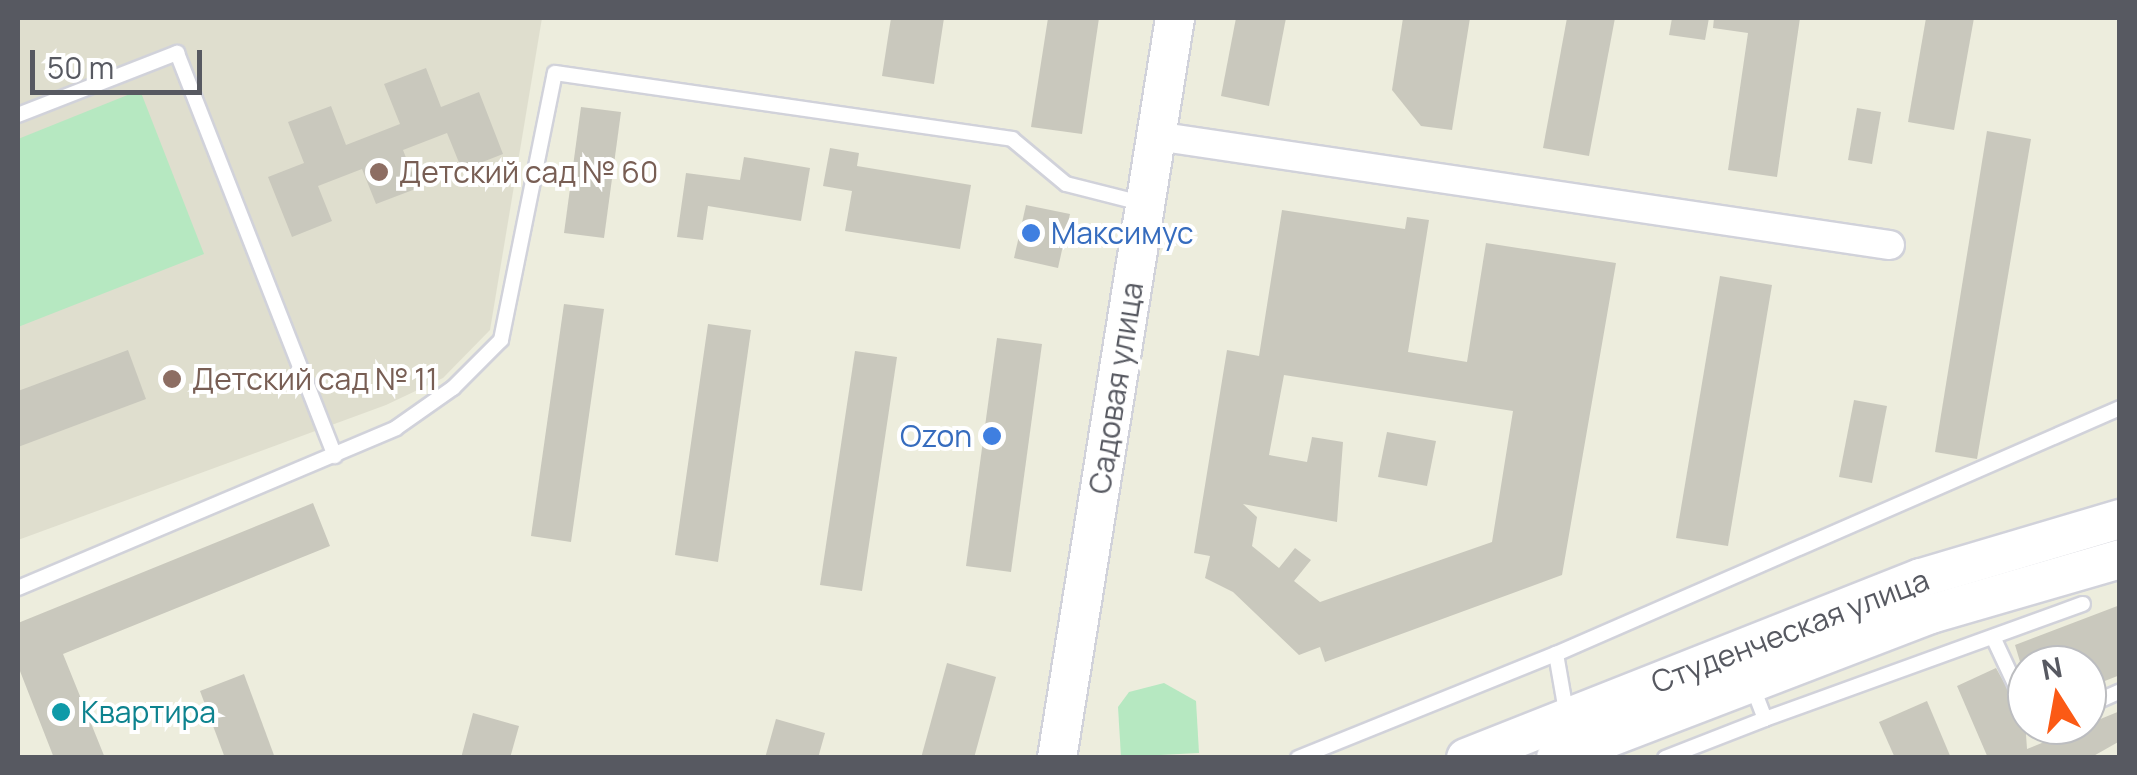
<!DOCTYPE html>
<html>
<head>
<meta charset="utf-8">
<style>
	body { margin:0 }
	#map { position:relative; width:2137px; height:775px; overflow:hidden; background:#ededdd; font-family:Manrope,sans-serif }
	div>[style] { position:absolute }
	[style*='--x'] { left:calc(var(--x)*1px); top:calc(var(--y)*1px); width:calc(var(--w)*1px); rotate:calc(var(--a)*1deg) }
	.education>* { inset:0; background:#dfdece }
	.green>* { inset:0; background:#b6e8c1 }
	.building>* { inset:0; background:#c9c8bd }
	.roads { filter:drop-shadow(2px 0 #d1d2da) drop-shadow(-2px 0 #d1d2da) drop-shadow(0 2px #d1d2da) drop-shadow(0 -2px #d1d2da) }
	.service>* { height:14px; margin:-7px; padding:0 7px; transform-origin:7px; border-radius:7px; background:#fff }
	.minor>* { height:28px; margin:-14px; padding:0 14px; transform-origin:14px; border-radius:14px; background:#fff }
	.secondary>* { height:38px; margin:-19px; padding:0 19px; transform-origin:19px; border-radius:19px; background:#fff }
	.dots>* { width:28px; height:28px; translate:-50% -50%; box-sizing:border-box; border:5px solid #fff; border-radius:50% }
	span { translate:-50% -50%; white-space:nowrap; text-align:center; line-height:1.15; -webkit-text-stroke:8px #fff; paint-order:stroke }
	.education-label { font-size:30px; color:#785e54 }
	.left { translate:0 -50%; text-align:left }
	.shop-label { font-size:30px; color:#366cbe }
	.right { translate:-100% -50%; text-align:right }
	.street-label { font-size:30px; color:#575961 }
	.culture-label { font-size:30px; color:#0d838f }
	.frame { position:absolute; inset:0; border:20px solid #575961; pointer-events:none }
	.north { position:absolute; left:2007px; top:645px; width:100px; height:100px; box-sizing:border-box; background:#fff; border:2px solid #bcbdc0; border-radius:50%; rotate:349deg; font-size:28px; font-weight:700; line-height:40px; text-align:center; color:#575961 }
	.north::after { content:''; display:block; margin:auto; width:35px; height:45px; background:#fb5a15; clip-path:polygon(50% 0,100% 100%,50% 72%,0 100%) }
	.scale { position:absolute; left:30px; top:50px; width:172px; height:45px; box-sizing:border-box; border:5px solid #575961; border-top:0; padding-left:12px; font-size:30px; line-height:35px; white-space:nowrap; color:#575961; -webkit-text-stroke:8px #fff; paint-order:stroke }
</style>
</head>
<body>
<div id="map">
	<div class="education">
		<div style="clip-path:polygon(18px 18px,542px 18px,490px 330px,443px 378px,386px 405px,18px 540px)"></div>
	</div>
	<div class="green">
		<div style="clip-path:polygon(140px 90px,204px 254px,18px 327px,18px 139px)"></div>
		<div style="clip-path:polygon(1164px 683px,1196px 701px,1199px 753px,1121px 757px,1118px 707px,1129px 692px)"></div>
	</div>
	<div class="building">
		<div style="clip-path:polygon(891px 18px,944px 18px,934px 84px,882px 76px)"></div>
		<div style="clip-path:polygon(1048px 18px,1099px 18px,1082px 134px,1031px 127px)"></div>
		<div style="clip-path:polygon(1236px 18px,1286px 18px,1269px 106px,1221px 96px)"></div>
		<div style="clip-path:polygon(1403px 18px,1470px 18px,1452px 130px,1421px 126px,1392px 90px)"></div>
		<div style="clip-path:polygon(1567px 18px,1615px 18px,1589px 156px,1543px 148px)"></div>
		<div style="clip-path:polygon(1672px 18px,1709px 18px,1705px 40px,1669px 35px)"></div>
		<div style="clip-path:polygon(1714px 18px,1800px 18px,1777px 177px,1728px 170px,1748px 33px,1713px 28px)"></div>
		<div style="clip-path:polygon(1926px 18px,1974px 18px,1954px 130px,1908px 122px)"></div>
		<div style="clip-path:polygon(426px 68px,441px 107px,479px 92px,503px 154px,462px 170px,447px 133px,403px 150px,418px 188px,376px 204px,362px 169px,318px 186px,332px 221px,292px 237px,268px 177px,304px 163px,288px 122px,331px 106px,346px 145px,400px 124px,384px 84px)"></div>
		<div style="clip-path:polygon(581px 107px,621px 112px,604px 238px,564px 233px)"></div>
		<div style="clip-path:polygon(1857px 108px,1881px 112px,1872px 164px,1848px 160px)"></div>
		<div style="clip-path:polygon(1987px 131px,2031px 139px,1977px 459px,1935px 452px)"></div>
		<div style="clip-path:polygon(830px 148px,859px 153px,857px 166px,971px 185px,960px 249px,845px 231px,852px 191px,823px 186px)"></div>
		<div style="clip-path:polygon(744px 157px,810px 168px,801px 221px,708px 206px,703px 240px,677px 237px,686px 173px,740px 180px)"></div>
		<div style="clip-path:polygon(1026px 205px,1070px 214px,1058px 268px,1014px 258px)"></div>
		<div style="clip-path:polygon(evenodd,1282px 210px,1405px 229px,1407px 217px,1429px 220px,1408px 352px,1467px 362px,1486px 243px,1616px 263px,1562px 575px,1325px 662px,1320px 647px,1299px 655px,1233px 592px,1205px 578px,1210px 556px,1194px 553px,1227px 350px,1259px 356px,1282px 210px,1284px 375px,1513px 411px,1492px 542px,1320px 602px,1294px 581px,1311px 560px,1295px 548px,1279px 568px,1252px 546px,1257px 517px,1243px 504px,1337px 522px,1343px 442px,1312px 437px,1307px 462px,1269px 455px,1284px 375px)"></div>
		<div style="clip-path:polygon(1720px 276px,1772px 285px,1728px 546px,1676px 538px)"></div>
		<div style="clip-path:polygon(564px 304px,604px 309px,571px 542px,531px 536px)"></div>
		<div style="clip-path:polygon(708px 324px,751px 330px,718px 562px,675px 555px)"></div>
		<div style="clip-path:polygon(997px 338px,1042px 344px,1011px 572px,966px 566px)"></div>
		<div style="clip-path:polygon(128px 350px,146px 399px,18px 447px,18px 391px)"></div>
		<div style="clip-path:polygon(855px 351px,897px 357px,862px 591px,820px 585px)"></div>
		<div style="clip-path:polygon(1854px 400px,1887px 406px,1872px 483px,1839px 477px)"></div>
		<div style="clip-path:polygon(1387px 432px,1436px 441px,1427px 486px,1378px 477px)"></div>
		<div style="clip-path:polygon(313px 503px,330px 546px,63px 654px,105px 758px,54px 758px,18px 666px,18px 623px)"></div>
		<div style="clip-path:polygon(2120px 605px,2120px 675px,2087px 688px,2087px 665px,2027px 665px,2027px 685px,2015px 645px)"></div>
		<div style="clip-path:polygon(947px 663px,996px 677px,974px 758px,921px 758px)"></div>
		<div style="clip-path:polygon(1996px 668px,2025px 720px,2027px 749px,2120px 711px,2120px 741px,2090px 758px,1988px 758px,1957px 686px)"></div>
		<div style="clip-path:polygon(244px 674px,275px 758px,225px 758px,200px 691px)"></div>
		<div style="clip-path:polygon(1927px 701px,1951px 758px,1895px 758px,1879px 722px)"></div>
		<div style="clip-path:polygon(473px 713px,519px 726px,510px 758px,461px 758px)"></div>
		<div style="clip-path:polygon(776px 719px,825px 733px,818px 758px,765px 758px)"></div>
	</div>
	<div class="roads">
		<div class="service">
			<div style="--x:18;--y:115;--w:171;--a:-21.3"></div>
			<div style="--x:177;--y:53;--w:433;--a:68.6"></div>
			<div style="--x:18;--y:588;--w:410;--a:-22.9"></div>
			<div style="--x:396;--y:428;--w:70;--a:-35.1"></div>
			<div style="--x:453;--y:388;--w:68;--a:-45"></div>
			<div style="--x:501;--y:340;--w:272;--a:-78.6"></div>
			<div style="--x:555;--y:73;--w:462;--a:8.2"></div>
			<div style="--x:1012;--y:139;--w:70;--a:39.8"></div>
			<div style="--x:1066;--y:184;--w:81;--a:14.2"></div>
			<div style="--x:1993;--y:637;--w:81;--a:65"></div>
			<div style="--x:2087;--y:706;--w:36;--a:-24"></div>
			<div style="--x:1567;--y:717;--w:64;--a:-99.9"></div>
			<div style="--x:1556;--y:654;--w:615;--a:-23.57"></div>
			<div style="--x:1765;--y:719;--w:338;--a:-19.9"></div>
			<div style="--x:2034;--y:725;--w:9;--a:0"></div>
			<div style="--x:1298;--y:758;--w:278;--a:-22"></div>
			<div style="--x:1665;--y:758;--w:107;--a:-21.3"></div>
			<div style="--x:1765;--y:719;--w:34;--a:-111"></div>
		</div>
		<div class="minor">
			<div style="--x:1156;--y:136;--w:742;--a:8.45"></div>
		</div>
		<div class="secondary">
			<div style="--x:1057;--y:758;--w:749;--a:-80.94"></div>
			<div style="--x:1466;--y:758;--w:489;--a:-21.6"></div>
			<div style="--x:1921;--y:578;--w:208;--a:-16.5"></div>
			<div style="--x:1556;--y:758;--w:402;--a:-21"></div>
			<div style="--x:1931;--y:614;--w:197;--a:-16.2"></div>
		</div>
	</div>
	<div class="dots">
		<div style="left:379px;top:172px;background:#8d6e63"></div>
		<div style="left:1031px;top:233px;background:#3f7fe0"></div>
		<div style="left:172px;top:379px;background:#8d6e63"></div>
		<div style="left:992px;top:436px;background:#3f7fe0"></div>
		<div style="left:61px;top:712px;background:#0f9aa8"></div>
	</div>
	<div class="education-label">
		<span class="left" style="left:399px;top:172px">Детский сад № 60</span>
		<span class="left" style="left:192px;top:379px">Детский сад № 11</span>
	</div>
	<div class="shop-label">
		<span class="left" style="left:1051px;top:233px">Максимус</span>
		<span class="right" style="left:972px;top:436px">Ozon</span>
	</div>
	<div class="street-label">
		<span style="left:1116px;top:388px;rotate:-81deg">Садовая улица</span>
		<span style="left:1790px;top:631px;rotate:-21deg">Студенческая улица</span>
	</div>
	<div class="culture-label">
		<span class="left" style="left:81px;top:712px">Квартира</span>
	</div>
	<div class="frame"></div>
	<div class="north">N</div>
	<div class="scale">50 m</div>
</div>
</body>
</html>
